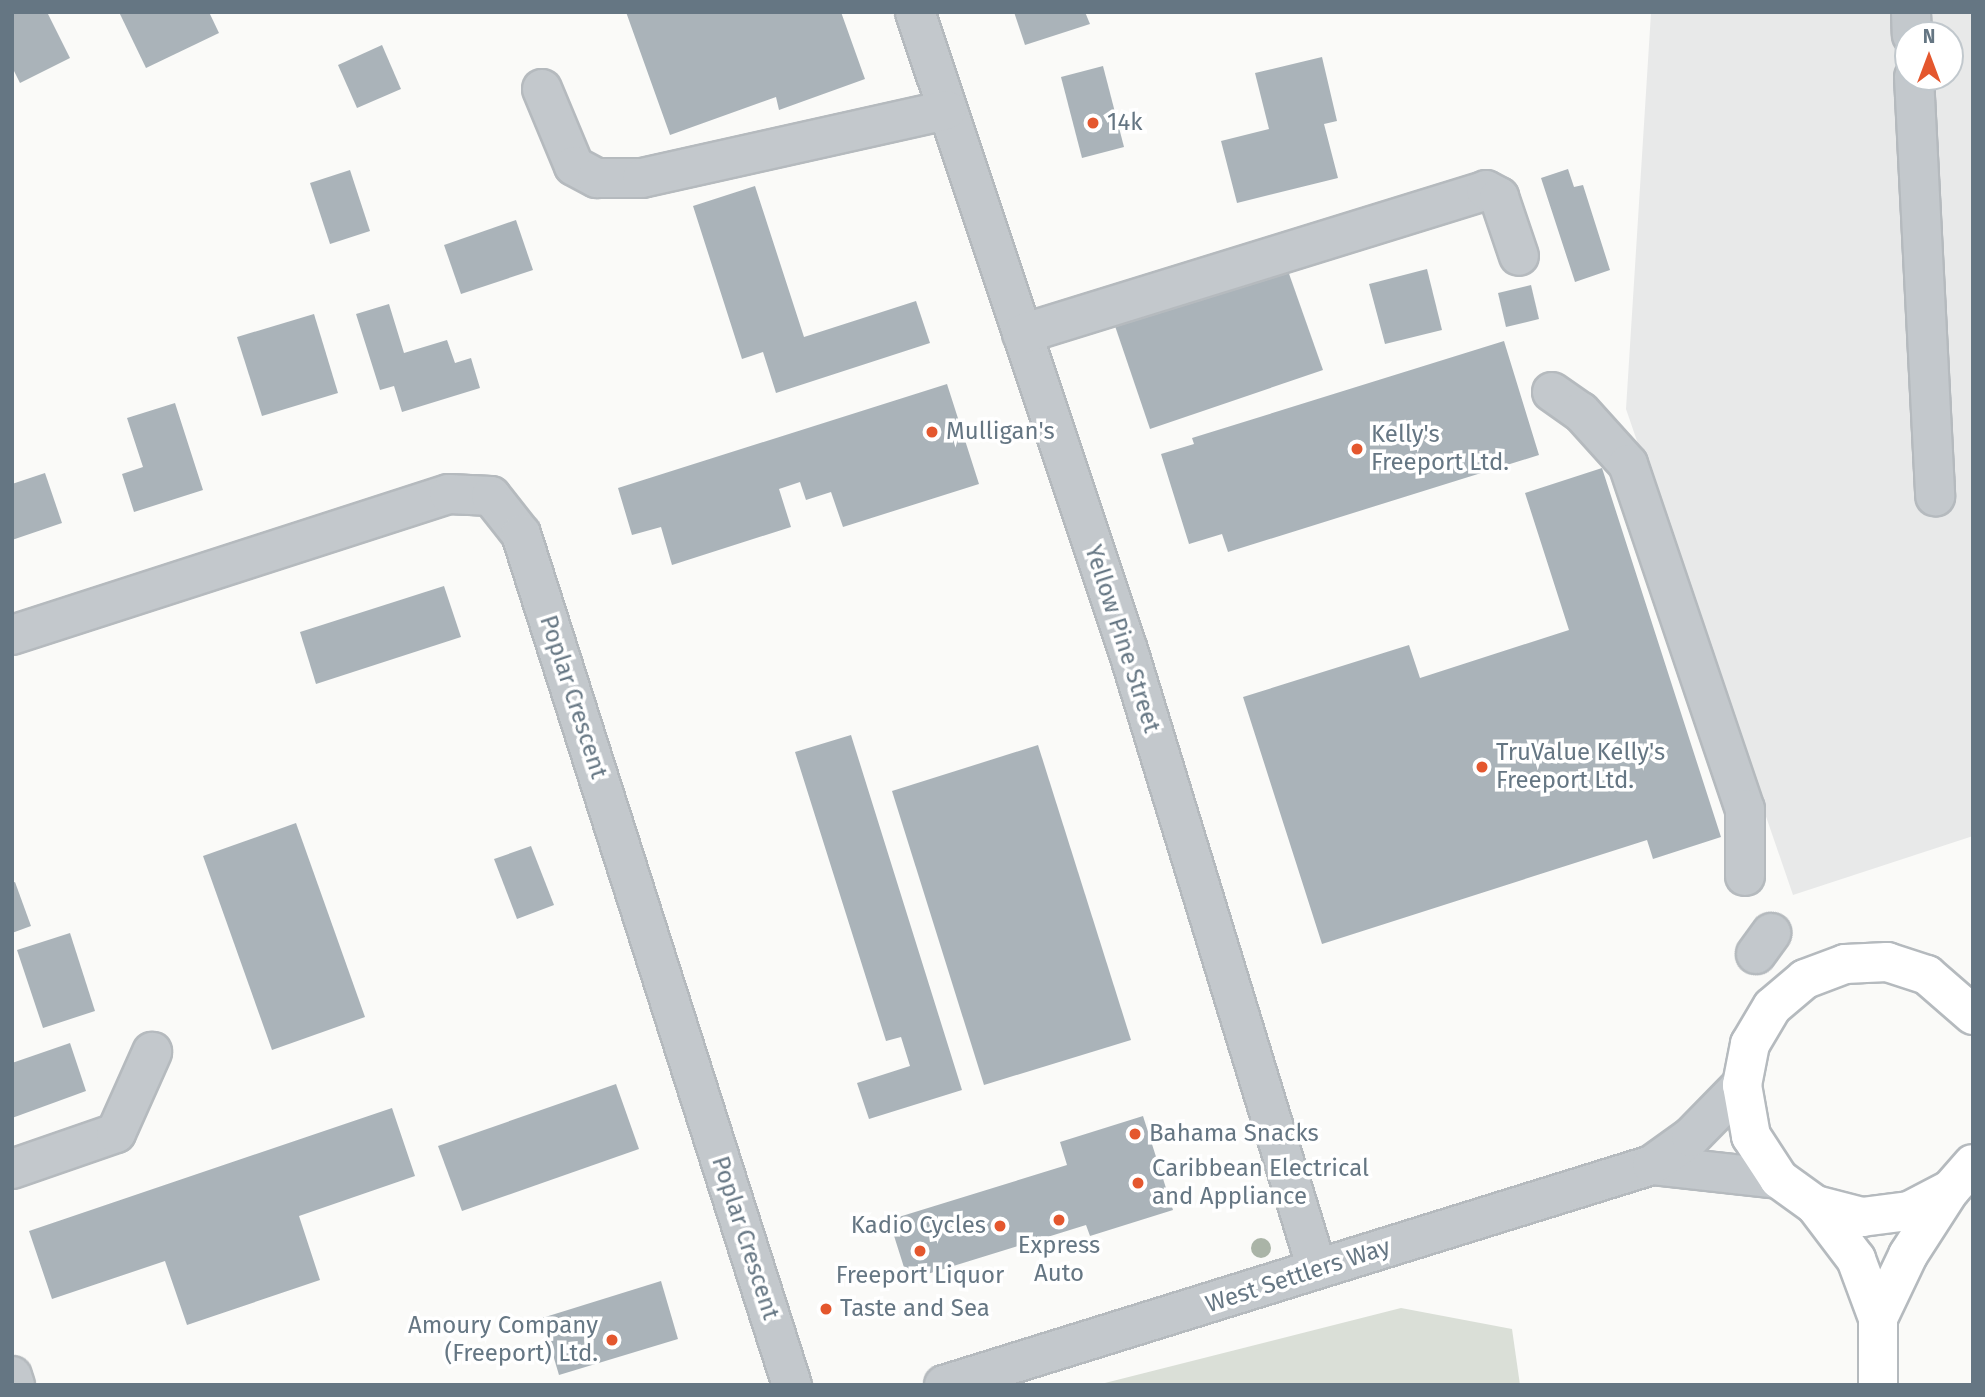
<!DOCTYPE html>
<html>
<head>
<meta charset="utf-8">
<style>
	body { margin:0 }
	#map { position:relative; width:1985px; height:1397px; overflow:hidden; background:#fafaf8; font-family:"Fira Sans",sans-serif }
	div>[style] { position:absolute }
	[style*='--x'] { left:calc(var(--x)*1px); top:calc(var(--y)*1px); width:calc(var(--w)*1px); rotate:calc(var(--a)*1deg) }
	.built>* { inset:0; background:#e8e9e9 }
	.green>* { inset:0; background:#dadfd7 }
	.building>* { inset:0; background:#aab3b9 }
	.roads { filter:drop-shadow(2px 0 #b5babe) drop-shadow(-2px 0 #b5babe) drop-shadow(0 2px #b5babe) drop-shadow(0 -2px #b5babe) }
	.minor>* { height:38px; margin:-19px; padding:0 19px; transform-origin:19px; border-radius:19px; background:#c3c8cc }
	.major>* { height:38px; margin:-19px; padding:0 19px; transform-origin:19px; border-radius:19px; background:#fff }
	.trees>* { width:20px; height:20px; margin:-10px; border-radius:50%; background:#aab4a7 }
	.dots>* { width:19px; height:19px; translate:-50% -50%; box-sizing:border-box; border:4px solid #fff; border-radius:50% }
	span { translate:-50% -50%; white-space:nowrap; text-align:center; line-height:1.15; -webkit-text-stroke:7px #fff; paint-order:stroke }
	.poi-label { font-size:24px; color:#657683 }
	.left { translate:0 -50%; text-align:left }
	.right { translate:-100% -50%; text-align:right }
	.street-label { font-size:24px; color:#657683 }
	.frame { position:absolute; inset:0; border:14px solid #657683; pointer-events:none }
	.north { position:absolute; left:1894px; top:21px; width:70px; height:70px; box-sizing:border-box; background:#fff; border:2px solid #c1c8cd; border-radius:50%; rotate:0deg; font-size:19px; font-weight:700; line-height:28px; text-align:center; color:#657683 }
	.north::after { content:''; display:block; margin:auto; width:24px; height:32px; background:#e4572e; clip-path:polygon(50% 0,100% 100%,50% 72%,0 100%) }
</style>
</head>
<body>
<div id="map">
	<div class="built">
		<div style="clip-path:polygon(evenodd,1973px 12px,1973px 836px,1793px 895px,1626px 409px,1651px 13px,1973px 12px,1908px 35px,1950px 35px,1950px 77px,1908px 77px,1908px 35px)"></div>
	</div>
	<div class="green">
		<div style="clip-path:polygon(1401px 1308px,1512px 1329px,1520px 1385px,1097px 1385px)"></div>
	</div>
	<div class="building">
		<div style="clip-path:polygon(12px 12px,47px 12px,70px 58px,20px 83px,12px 67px)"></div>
		<div style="clip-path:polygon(119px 12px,209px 12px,219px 33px,146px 68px)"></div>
		<div style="clip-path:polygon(626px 12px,841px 12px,865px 79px,779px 110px,776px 97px,670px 135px)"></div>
		<div style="clip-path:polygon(1014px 12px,1085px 12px,1090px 24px,1025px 45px)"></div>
		<div style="clip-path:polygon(382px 45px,401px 89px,357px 108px,338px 65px)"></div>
		<div style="clip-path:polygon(1322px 57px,1337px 121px,1324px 124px,1338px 178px,1237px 203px,1221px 141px,1269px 129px,1255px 73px)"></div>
		<div style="clip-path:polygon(1103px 66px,1124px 147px,1082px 158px,1061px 77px)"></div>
		<div style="clip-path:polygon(1568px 169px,1574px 187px,1583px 185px,1610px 270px,1575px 282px,1541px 178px)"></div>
		<div style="clip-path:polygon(350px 170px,370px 231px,330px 244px,310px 183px)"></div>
		<div style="clip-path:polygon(755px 186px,804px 337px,916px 301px,930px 343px,776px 393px,763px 352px,742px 359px,693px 206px)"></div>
		<div style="clip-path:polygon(516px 220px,533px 270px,461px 294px,444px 245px)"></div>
		<div style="clip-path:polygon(1287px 268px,1323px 370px,1150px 429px,1115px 326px)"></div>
		<div style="clip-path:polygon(1427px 269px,1442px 330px,1385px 344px,1369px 284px)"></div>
		<div style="clip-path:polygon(1531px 285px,1539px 319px,1506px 327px,1498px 293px)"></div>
		<div style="clip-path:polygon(389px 304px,404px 353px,447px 340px,455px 363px,471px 358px,480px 388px,402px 412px,394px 386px,380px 390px,356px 314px)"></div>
		<div style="clip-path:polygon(314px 314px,338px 393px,262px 416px,237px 337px)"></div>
		<div style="clip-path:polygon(1504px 341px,1539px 455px,1228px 552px,1222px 534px,1189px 544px,1161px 454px,1194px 444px,1192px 438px)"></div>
		<div style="clip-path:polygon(947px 384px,979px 484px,843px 527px,831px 492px,806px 500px,800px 482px,779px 489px,791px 527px,672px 565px,661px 527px,632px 535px,618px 488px)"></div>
		<div style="clip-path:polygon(175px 403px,203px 490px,134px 512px,122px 474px,143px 467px,127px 418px)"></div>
		<div style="clip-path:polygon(1602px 468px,1721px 837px,1653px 859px,1647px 840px,1322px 944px,1243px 697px,1409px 645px,1420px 678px,1569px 630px,1525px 493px)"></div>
		<div style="clip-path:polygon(45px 473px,62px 523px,12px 540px,12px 484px)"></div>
		<div style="clip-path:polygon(444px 586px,461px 637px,316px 684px,300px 632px)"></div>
		<div style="clip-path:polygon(851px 735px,962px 1090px,869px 1119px,857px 1083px,910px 1066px,901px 1037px,886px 1041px,795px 752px)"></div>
		<div style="clip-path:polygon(1038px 745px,1131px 1040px,984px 1085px,892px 791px)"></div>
		<div style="clip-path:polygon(296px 823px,365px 1017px,272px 1050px,203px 856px)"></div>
		<div style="clip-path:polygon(531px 846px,554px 905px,517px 919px,494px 859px)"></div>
		<div style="clip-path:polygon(15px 882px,31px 926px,12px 933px,12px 883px)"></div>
		<div style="clip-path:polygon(70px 933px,95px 1011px,43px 1028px,17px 950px)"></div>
		<div style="clip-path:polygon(70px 1043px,86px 1091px,12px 1118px,12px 1063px)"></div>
		<div style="clip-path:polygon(616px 1084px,639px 1149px,462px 1211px,438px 1146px)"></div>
		<div style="clip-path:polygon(392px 1108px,415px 1176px,299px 1216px,320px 1280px,187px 1325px,165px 1261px,52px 1299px,29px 1231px)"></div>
		<div style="clip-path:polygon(1143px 1116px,1173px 1210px,1090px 1236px,1086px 1225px,908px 1280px,889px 1220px,1067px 1165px,1060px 1142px)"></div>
		<div style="clip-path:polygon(661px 1281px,678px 1339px,559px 1375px,542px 1318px)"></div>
	</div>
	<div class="roads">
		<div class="minor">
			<div style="--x:915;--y:12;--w:673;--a:71.54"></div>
			<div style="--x:1128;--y:650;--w:647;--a:73.02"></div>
			<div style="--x:1911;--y:12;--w:23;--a:88"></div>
			<div style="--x:1914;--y:77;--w:420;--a:87.1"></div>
			<div style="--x:542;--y:89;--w:83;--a:67.4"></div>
			<div style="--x:574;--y:166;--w:26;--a:28"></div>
			<div style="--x:597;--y:178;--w:45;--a:0"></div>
			<div style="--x:642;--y:178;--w:312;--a:-12.6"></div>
			<div style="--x:1022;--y:334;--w:486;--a:-17.2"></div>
			<div style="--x:1486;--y:190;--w:15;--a:28"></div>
			<div style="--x:1499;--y:197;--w:62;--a:71.3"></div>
			<div style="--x:1552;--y:392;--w:35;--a:35"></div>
			<div style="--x:1581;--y:412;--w:70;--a:47.9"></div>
			<div style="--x:1628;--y:464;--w:364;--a:71.3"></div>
			<div style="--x:1745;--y:809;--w:67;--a:90"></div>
			<div style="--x:12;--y:635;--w:459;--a:-17.9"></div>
			<div style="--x:449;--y:494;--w:42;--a:2.7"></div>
			<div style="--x:491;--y:496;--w:48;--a:51.7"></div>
			<div style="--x:521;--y:534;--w:893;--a:72.34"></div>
			<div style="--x:1756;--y:954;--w:26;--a:-54"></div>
			<div style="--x:1652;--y:1165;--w:128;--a:6.3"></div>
			<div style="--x:12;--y:1169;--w:110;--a:-19.1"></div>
			<div style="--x:116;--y:1133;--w:89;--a:-66"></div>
			<div style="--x:12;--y:1376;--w:9;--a:72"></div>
			<div style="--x:944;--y:1385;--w:741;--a:-17.26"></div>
			<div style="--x:1652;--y:1165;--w:48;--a:-35.7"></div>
			<div style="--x:1691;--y:1137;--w:73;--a:-45.6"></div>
		</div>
		<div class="major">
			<div style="--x:1973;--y:1015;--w:61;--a:-139"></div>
			<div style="--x:1927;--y:975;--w:42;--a:-162"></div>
			<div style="--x:1887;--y:962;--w:42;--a:177.3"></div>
			<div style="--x:1845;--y:964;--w:43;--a:159.4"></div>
			<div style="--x:1805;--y:979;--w:43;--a:139.7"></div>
			<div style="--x:1772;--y:1007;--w:43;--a:120.7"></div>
			<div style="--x:1750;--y:1044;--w:42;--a:101"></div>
			<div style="--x:1742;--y:1085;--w:52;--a:80"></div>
			<div style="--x:1751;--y:1136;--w:51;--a:56.9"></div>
			<div style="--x:1779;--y:1179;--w:44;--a:35.8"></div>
			<div style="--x:1815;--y:1205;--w:49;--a:14.3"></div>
			<div style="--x:1862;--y:1217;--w:47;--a:-7.3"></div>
			<div style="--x:1909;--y:1211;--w:47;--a:-27.6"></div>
			<div style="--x:1951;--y:1189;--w:33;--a:-49"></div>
			<div style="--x:1815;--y:1205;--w:68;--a:52.8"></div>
			<div style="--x:1856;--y:1259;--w:63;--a:69.6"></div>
			<div style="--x:1878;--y:1318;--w:67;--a:90"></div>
			<div style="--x:1878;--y:1318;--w:70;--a:-64.5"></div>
			<div style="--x:1908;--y:1255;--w:74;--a:-57.2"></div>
		</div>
	</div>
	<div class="trees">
		<div style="left:1261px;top:1248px"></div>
	</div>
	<div class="dots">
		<div style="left:1093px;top:123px;background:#e4572e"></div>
		<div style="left:932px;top:432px;background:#e4572e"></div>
		<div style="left:1357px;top:449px;background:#e4572e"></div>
		<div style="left:1482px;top:767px;background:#e4572e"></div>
		<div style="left:1135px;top:1134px;background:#e4572e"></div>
		<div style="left:1138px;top:1183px;background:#e4572e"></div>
		<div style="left:1059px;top:1220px;background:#e4572e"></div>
		<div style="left:1000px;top:1226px;background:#e4572e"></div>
		<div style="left:920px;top:1251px;background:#e4572e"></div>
		<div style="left:826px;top:1309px;background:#e4572e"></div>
		<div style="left:612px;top:1340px;background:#e4572e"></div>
	</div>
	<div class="poi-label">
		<span class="left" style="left:1107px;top:123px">14k</span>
		<span class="left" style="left:946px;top:432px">Mulligan's</span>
		<span class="left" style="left:1371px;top:449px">Kelly's<br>Freeport Ltd.</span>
		<span class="left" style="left:1496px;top:767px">TruValue Kelly's<br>Freeport Ltd.</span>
		<span class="left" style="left:1149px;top:1134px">Bahama Snacks</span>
		<span class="left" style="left:1152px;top:1183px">Caribbean Electrical<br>and Appliance</span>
		<span class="right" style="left:986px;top:1226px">Kadio Cycles</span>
		<span style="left:1059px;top:1260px">Express<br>Auto</span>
		<span style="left:920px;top:1276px">Freeport Liquor</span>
		<span class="left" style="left:840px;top:1309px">Taste and Sea</span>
		<span class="right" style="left:598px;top:1340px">Amoury Company<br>(Freeport) Ltd.</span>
	</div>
	<div class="street-label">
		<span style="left:1122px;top:639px;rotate:72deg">Yellow Pine Street</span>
		<span style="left:573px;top:697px;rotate:72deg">Poplar Crescent</span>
		<span style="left:745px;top:1238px;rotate:72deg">Poplar Crescent</span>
		<span style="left:1298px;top:1276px;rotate:-18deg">West Settlers Way</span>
	</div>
	<div class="frame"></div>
	<div class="north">N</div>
</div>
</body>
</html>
